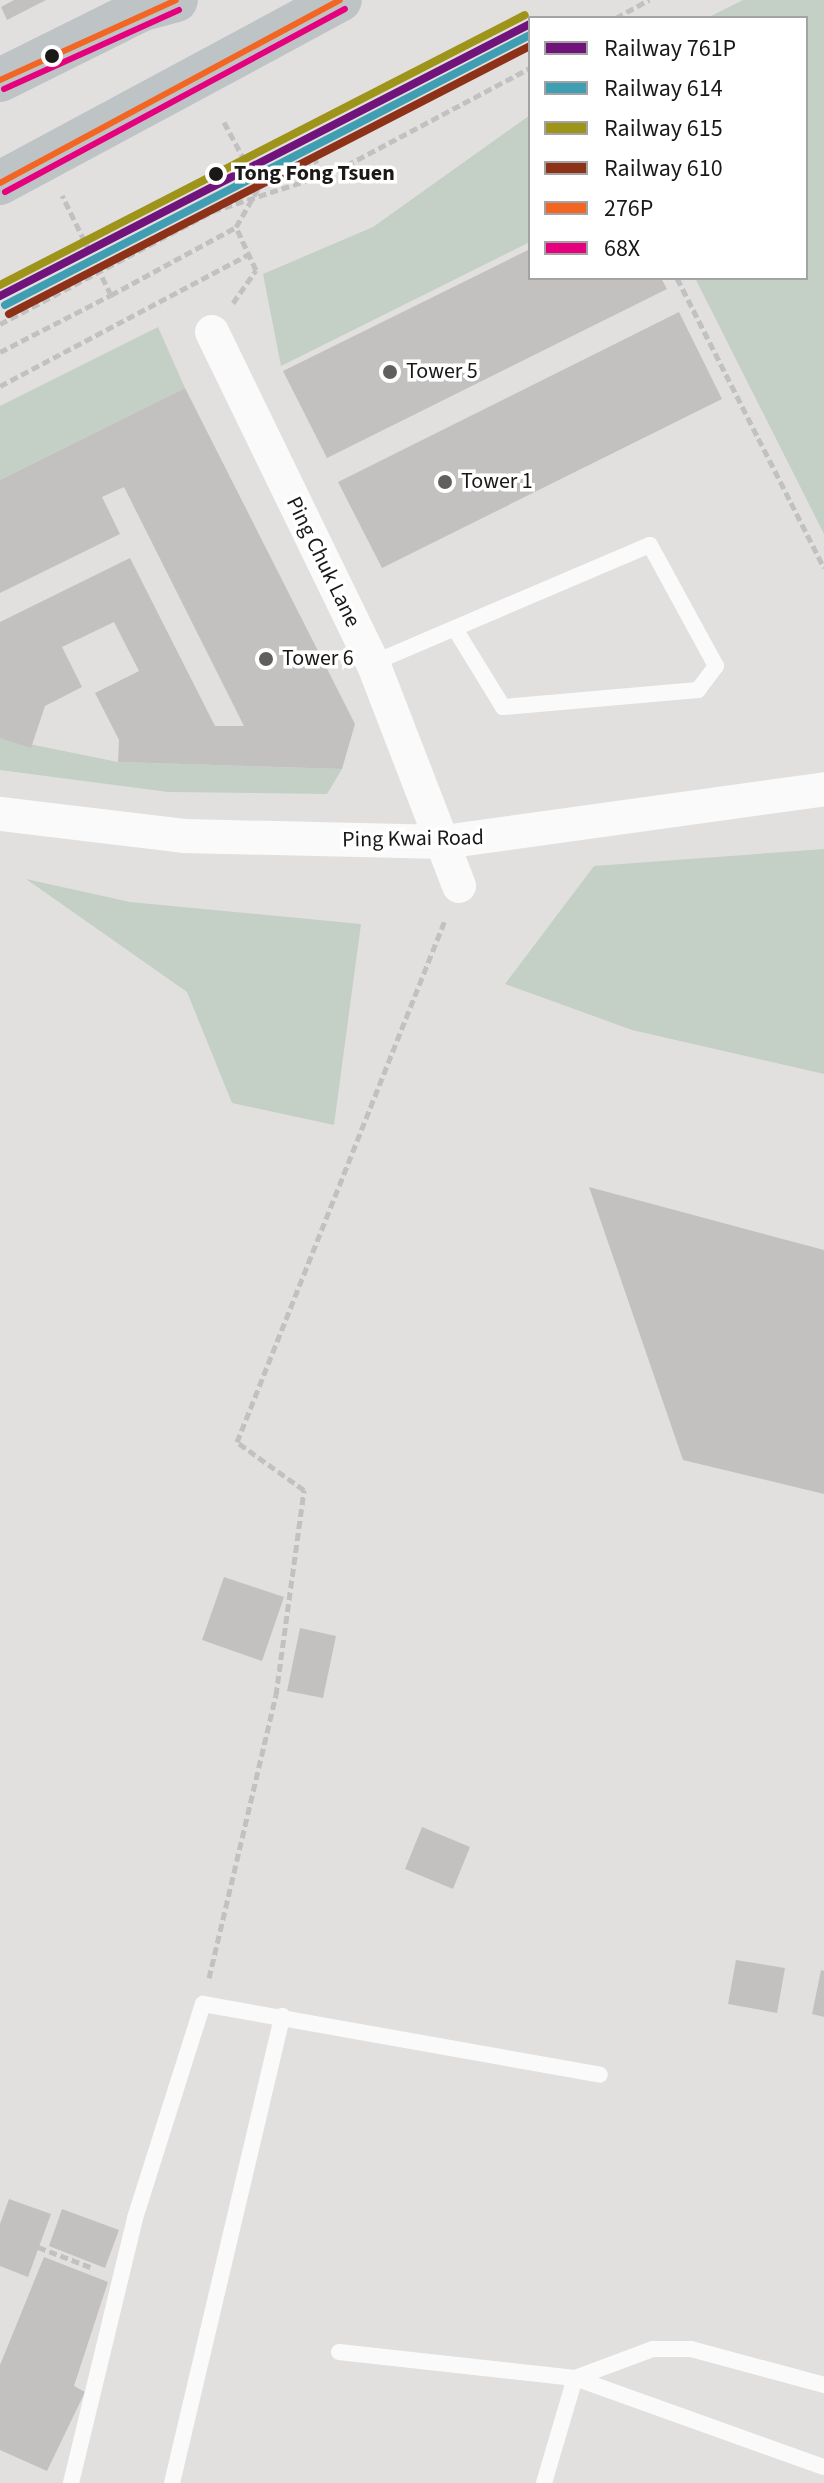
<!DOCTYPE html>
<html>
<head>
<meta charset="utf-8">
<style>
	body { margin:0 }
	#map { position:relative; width:824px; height:2483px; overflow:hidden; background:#e2e0de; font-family:"Source Sans 3",sans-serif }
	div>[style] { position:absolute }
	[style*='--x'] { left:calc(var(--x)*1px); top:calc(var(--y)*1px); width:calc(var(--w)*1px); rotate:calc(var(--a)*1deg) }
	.green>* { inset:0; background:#c4d0c6 }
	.building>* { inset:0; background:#c3c1c0 }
	.path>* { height:5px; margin-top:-2.5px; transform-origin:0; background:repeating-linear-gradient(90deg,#c1c1c1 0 8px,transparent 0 12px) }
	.service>* { height:16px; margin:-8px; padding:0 8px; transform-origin:8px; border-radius:8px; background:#fbfafa }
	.minor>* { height:34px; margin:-17px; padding:0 17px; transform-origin:17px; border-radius:17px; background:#fbfafa }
	.primary>* { height:44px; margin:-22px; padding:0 22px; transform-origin:22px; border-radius:22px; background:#bec4c6 }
	.bus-1>* { height:6px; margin:-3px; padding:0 3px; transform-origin:3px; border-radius:3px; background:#f26522 }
	.bus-2>* { height:6px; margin:-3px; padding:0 3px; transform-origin:3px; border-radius:3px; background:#e5007d }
	.rail-1>* { height:8px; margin:-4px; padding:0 4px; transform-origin:4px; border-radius:4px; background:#70147b }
	.rail-2>* { height:8px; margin:-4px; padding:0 4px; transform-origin:4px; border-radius:4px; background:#409eb2 }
	.rail-3>* { height:8px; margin:-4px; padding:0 4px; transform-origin:4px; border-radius:4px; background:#9d9419 }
	.rail-4>* { height:8px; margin:-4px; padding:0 4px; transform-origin:4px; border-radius:4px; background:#8d3219 }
	.dots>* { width:22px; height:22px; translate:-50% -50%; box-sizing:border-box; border:4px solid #fff; border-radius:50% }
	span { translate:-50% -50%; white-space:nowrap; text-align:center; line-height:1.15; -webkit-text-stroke:7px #fff; paint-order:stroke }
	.stop-label { font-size:22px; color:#1a1918; font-weight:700 }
	.left { translate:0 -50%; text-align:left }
	.poi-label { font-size:22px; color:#1a1918 }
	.street-label { font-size:22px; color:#1a1918 }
	.legend { position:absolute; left:528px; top:16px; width:280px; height:264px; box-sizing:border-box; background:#fff; border:2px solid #a3a3a3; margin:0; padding:10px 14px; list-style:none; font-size:24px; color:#1a1918 }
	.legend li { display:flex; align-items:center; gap:16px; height:40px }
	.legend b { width:40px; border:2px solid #a3a3a3 }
</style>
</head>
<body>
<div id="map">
	<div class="green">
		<div style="clip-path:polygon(743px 0,824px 0,824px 534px,695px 278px,806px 278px,806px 18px,707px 18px)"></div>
		<div style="clip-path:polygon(530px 115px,530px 242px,281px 366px,263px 274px,373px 227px)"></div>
		<div style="clip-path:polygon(158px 327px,185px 388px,0 480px,0 406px)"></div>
		<div style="clip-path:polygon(0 738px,118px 762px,342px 769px,327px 794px,168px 792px,0 770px)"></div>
		<div style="clip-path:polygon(824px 849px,824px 1074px,632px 1030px,505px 984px,594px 866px)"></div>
		<div style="clip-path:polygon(26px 879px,130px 902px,361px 924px,334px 1125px,232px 1103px,187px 992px)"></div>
	</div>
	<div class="building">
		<div style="clip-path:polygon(14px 0,46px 0,7px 20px,1px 7px)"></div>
		<div style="clip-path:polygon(530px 249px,530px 278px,661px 278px,667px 289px,327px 458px,283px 371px)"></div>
		<div style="clip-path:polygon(679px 312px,722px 399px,382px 568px,338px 482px)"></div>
		<div style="clip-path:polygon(185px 388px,355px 724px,342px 769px,118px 762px,119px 740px,95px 693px,139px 671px,114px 622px,62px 647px,82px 687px,45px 706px,31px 748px,0 738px,0 622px,130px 558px,215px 726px,244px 726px,124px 487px,102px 497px,120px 534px,0 593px,0 480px)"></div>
		<div style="clip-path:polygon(589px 1187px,824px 1250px,824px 1494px,683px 1460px)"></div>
		<div style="clip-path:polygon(224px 1577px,284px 1597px,262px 1661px,202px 1640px)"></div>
		<div style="clip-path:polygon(300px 1628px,336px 1636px,323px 1698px,287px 1691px)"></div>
		<div style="clip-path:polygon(422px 1827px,470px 1847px,453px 1889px,405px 1869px)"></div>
		<div style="clip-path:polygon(736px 1960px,785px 1968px,777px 2013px,728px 2004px)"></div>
		<div style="clip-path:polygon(821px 1970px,824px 1971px,824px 2017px,812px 2014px)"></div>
		<div style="clip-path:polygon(9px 2199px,51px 2214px,28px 2277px,0 2266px,0 2224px)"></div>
		<div style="clip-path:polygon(62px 2209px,119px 2230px,105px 2268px,49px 2246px)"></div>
		<div style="clip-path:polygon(44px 2257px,108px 2282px,74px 2386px,85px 2392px,47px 2471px,0 2450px,0 2365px)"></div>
	</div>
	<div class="path">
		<div style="--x:616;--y:18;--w:38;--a:-29"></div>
		<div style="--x:224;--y:122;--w:74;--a:61.7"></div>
		<div style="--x:677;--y:278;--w:325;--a:63.1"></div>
		<div style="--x:111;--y:295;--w:142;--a:-28.5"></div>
		<div style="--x:233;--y:303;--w:40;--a:-55.1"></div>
		<div style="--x:256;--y:270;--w:47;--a:-114.9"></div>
		<div style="--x:236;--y:227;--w:46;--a:-60.1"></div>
		<div style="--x:259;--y:187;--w:65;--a:-24.6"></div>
		<div style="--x:0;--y:324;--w:241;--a:-27.9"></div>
		<div style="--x:213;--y:211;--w:129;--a:-18"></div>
		<div style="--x:336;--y:171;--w:220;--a:-28"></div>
		<div style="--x:0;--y:352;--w:125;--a:-27.2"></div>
		<div style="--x:111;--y:295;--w:111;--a:-116.1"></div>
		<div style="--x:0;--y:386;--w:282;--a:-27.9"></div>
		<div style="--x:209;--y:1978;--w:291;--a:-76.7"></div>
		<div style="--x:276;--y:1695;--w:207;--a:-82.2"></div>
		<div style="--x:304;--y:1490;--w:82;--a:-144.4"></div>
		<div style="--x:237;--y:1442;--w:562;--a:-68.27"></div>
		<div style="--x:38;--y:2247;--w:59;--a:20.9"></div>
	</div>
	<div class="service">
		<div style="--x:373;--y:663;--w:301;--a:-23.1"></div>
		<div style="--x:650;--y:545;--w:138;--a:61.4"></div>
		<div style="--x:716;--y:666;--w:30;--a:127"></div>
		<div style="--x:698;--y:690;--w:196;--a:175"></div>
		<div style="--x:503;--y:707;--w:92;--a:-121.6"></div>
		<div style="--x:339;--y:2352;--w:237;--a:6.3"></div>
		<div style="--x:575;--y:2378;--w:264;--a:19.7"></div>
		<div style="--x:575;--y:2378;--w:83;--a:-20.4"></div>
		<div style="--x:653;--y:2349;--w:38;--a:0"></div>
		<div style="--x:691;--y:2349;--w:138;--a:15.1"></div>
		<div style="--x:71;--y:2483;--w:273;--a:-76.4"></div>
		<div style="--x:135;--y:2218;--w:225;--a:-72.4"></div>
		<div style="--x:203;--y:2004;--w:403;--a:10.1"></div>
		<div style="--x:172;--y:2483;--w:480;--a:-76.7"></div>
		<div style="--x:544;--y:2483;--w:109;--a:-73.6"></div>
	</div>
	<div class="minor">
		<div style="--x:212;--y:332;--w:368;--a:64.1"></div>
		<div style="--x:373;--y:663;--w:239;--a:68.9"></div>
		<div style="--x:0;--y:814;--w:185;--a:6.8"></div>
		<div style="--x:184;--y:836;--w:260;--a:1.3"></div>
		<div style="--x:444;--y:842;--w:384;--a:-7.9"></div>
	</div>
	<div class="primary">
		<div style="--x:0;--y:80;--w:160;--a:-26.4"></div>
		<div style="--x:143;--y:9;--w:34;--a:-15"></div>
		<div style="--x:0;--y:183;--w:386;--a:-28.3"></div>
	</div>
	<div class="bus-1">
		<div style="--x:0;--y:80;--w:193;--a:-24.4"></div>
		<div style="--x:0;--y:183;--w:386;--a:-28.3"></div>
	</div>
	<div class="bus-2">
		<div style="--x:4;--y:89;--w:192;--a:-24.3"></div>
		<div style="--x:5;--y:192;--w:386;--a:-28.3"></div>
	</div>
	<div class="rail-1">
		<div style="--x:0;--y:296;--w:596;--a:-27.17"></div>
	</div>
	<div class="rail-2">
		<div style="--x:5;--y:305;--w:590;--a:-27.22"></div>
	</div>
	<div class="rail-3">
		<div style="--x:0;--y:285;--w:590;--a:-27.22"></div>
	</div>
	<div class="rail-4">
		<div style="--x:9;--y:314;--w:586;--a:-27.22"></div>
	</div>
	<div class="dots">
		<div style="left:52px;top:56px;background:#1a1918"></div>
		<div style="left:216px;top:174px;background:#1a1918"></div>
		<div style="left:390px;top:372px;background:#605f5d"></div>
		<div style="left:445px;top:482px;background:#605f5d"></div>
		<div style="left:266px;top:659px;background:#605f5d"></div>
	</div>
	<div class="stop-label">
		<span class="left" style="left:234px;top:174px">Tong Fong Tsuen</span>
	</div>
	<div class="poi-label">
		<span class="left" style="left:406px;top:372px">Tower 5</span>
		<span class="left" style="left:461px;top:482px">Tower 1</span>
		<span class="left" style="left:282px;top:659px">Tower 6</span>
	</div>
	<div class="street-label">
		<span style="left:323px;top:562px;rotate:64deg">Ping Chuk Lane</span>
		<span style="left:413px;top:839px;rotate:-1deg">Ping Kwai Road</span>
	</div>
	<ul class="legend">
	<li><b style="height:10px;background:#70147b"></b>Railway 761P</li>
	<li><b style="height:10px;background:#409eb2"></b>Railway 614</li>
	<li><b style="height:10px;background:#9d9419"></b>Railway 615</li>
	<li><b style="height:10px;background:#8d3219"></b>Railway 610</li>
	<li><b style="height:10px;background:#f26522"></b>276P</li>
	<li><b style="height:10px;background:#e5007d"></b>68X</li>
	</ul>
</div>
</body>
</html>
